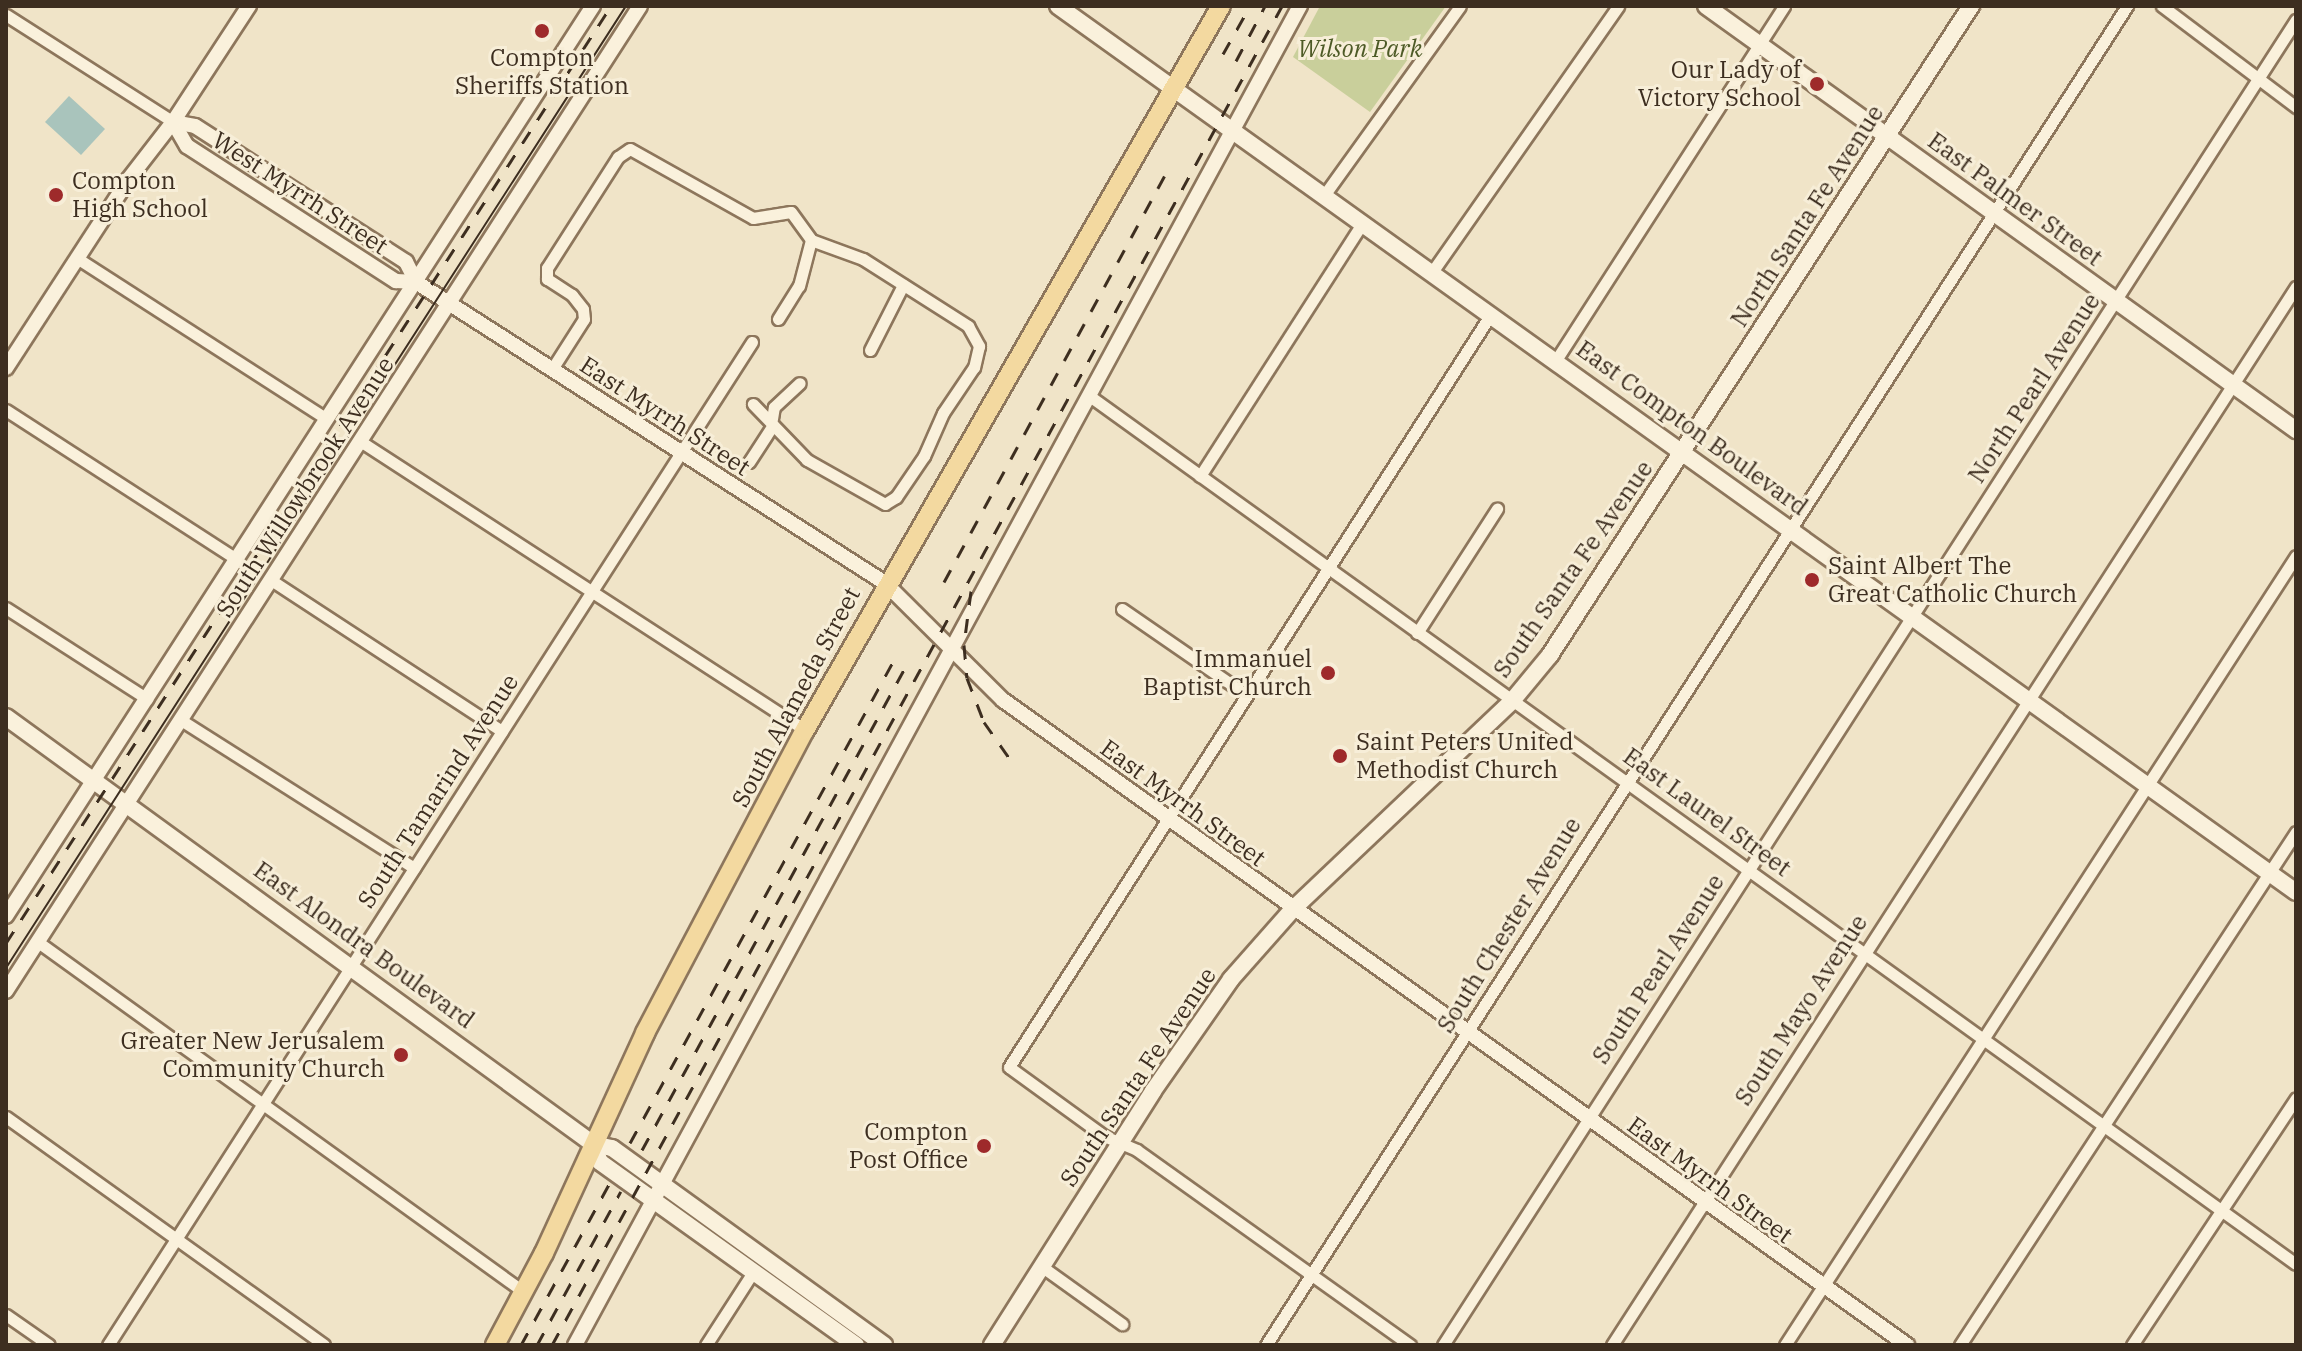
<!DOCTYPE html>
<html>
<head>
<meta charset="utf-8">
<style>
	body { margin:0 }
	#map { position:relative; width:2302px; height:1351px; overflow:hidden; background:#f0e4c8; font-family:"IBM Plex Serif",serif }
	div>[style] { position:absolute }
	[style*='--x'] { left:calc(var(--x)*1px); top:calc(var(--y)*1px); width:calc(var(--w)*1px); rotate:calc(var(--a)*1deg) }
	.green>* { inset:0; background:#c9cf9b }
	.water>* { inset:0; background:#a9c4bc }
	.roads { filter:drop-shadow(2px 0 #8d765c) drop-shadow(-2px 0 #8d765c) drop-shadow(0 2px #8d765c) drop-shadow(0 -2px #8d765c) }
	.minor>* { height:11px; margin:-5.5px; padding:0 5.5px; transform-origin:5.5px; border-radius:5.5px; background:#faf1dc }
	.tertiary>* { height:14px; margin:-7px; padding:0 7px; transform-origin:7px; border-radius:7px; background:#faf1dc }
	.secondary>* { height:16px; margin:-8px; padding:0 8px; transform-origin:8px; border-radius:8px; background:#faf1dc }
	.primary>* { height:18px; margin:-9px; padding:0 9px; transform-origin:9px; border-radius:9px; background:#f3d9a0 }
	.tram>* { height:2px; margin:-1px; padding:0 1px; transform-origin:1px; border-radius:1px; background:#3d2e20 }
	.rail>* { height:3px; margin-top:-1.5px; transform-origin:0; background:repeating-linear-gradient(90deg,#3d2e20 0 14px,transparent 0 28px) }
	.dots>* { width:22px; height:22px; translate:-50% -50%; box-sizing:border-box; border:4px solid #f7eed8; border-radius:50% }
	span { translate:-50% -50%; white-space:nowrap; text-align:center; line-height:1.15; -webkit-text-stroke:6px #f7eed8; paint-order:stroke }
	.park-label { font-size:24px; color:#4d5a26; font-style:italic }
	.poi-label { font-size:24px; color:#3d2e20 }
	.right { translate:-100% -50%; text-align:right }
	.left { translate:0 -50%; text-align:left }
	.street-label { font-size:24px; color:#3d2e20 }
	.frame { position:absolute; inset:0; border:8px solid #3d2e20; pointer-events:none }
</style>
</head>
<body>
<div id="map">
	<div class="green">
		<div style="clip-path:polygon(1320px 6px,1446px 6px,1370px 112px,1293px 57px)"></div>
	</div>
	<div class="water">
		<div style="clip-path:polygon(69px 96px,105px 129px,81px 155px,45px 122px)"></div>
	</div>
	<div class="roads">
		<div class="minor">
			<div style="--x:2162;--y:6;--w:168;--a:37"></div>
			<div style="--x:6;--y:15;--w:198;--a:32.6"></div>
			<div style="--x:1325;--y:194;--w:231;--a:-54.3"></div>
			<div style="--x:77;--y:258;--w:297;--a:32.8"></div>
			<div style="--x:1432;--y:272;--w:325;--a:-55"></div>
			<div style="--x:778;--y:319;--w:39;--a:-58"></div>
			<div style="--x:799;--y:286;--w:48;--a:-75.4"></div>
			<div style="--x:870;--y:350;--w:73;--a:-63.1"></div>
			<div style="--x:1556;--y:360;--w:421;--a:-57.2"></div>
			<div style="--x:552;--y:369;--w:59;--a:-57.4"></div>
			<div style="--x:584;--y:319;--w:10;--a:-96"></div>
			<div style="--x:583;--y:309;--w:18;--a:-128"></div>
			<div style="--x:572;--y:295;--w:30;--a:-147"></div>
			<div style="--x:547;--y:279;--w:11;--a:-90"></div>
			<div style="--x:547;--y:268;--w:132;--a:-57.4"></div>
			<div style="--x:618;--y:157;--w:14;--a:-34"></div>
			<div style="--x:630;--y:149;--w:141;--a:29.3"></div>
			<div style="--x:753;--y:218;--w:38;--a:-9"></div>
			<div style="--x:791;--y:212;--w:34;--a:54"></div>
			<div style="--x:811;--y:240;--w:55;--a:20.1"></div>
			<div style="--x:863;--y:259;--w:125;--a:32.5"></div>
			<div style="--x:968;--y:326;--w:23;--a:61"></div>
			<div style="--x:979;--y:346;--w:22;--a:103"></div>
			<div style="--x:974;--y:367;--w:55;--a:124"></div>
			<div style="--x:943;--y:413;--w:47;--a:113.8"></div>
			<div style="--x:924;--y:456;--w:50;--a:124.3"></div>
			<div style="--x:896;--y:497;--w:13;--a:148"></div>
			<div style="--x:885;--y:504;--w:90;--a:-150.6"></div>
			<div style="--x:807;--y:460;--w:78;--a:-134"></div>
			<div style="--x:1091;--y:397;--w:1484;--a:35.74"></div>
			<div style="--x:6;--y:410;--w:274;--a:32.9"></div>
			<div style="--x:772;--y:419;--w:12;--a:-81"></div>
			<div style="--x:774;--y:407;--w:35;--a:-43"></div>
			<div style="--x:360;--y:441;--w:531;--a:33"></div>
			<div style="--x:749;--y:462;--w:44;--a:-57"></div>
			<div style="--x:1200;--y:476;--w:302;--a:-57.3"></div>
			<div style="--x:271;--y:580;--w:276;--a:33.2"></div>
			<div style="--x:6;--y:608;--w:168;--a:32.8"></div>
			<div style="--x:1122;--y:609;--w:150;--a:34.6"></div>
			<div style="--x:1417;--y:633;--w:148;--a:-57.2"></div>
			<div style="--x:181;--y:720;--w:276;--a:32.4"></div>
			<div style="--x:38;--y:942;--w:599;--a:35.76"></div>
			<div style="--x:6;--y:1117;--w:391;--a:35.6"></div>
			<div style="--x:1041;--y:1266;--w:100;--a:35.6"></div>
			<div style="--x:6;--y:1315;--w:52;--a:34.9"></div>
			<div style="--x:108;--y:1345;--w:1192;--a:-57.3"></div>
			<div style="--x:706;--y:1345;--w:87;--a:-57.2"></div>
			<div style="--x:1266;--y:1345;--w:1592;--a:-57.26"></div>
			<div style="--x:1410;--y:1345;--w:335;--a:-144.5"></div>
			<div style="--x:1137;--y:1150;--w:36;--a:-157"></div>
			<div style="--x:1104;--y:1136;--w:117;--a:-144"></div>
			<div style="--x:1009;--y:1067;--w:894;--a:-57.38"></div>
			<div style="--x:1443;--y:1345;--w:1576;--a:-57.23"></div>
			<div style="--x:1612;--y:1345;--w:1260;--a:-57.12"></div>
			<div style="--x:1785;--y:1345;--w:940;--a:-57.07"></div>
			<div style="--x:1960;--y:1345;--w:613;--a:-56.78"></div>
			<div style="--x:2132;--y:1345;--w:296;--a:-56.4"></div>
		</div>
		<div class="tertiary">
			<div style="--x:173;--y:122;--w:28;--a:60"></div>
			<div style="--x:187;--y:146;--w:249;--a:32.9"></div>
			<div style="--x:396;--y:281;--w:20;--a:3"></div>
			<div style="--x:416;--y:282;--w:557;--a:32.69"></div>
			<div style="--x:885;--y:583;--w:166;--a:44.8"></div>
			<div style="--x:1003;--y:700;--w:1111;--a:35.51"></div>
			<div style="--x:173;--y:122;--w:22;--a:10"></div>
			<div style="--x:195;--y:126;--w:251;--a:32.8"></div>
			<div style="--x:406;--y:262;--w:22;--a:63"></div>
			<div style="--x:6;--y:368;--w:224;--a:-57"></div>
			<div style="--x:128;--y:180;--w:73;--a:-52.2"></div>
			<div style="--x:173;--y:122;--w:139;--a:-56.8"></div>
			<div style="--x:6;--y:916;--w:1083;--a:-57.18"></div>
			<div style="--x:6;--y:991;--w:1171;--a:-57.23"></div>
			<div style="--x:575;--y:1345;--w:1523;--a:-61.57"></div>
		</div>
		<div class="secondary">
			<div style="--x:1058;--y:6;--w:1522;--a:35.59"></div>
			<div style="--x:1706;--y:6;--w:727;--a:35.7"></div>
			<div style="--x:6;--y:717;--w:726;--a:36.03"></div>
			<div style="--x:593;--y:1144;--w:19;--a:12"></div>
			<div style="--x:612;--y:1148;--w:336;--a:35.9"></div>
			<div style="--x:593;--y:1144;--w:19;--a:69"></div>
			<div style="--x:600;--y:1162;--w:315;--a:35.6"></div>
			<div style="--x:992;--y:1345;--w:301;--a:-57.6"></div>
			<div style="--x:1153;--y:1091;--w:136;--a:-55.1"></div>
			<div style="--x:1231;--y:979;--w:94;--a:-48.5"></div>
			<div style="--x:1293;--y:909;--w:302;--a:-43.5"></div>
			<div style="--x:1512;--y:701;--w:60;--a:-50.4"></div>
			<div style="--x:1550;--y:655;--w:774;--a:-57.03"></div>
		</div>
		<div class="primary">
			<div style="--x:495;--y:1345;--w:104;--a:-62"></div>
			<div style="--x:544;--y:1253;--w:242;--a:-65.3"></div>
			<div style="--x:645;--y:1033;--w:343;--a:-62.2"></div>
			<div style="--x:805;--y:730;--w:835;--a:-60.12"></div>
		</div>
	</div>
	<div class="tram">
		<div style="--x:6;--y:968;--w:1144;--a:-57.2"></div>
	</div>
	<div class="rail">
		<div style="--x:1223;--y:54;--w:55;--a:-60.6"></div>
		<div style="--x:1236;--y:61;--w:62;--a:-62.2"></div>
		<div style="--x:944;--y:582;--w:476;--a:-61.5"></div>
		<div style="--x:971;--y:591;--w:54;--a:97.4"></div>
		<div style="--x:964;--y:645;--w:33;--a:85"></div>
		<div style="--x:967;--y:678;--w:47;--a:68.9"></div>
		<div style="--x:984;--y:722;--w:45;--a:54.9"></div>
		<div style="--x:6;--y:943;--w:1115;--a:-57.15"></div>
		<div style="--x:630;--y:1143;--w:550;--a:-61.34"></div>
		<div style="--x:642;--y:1150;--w:551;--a:-61.39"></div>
		<div style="--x:521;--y:1345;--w:183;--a:-61.3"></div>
		<div style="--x:537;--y:1345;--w:175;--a:-61.4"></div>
		<div style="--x:552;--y:1345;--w:1525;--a:-61.4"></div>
	</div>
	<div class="dots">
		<div style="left:542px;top:31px;background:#9e2a2b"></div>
		<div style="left:1817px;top:84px;background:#9e2a2b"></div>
		<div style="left:56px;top:195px;background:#9e2a2b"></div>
		<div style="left:1812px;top:580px;background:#9e2a2b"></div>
		<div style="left:1328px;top:673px;background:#9e2a2b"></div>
		<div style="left:1340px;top:756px;background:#9e2a2b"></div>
		<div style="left:401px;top:1055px;background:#9e2a2b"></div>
		<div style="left:984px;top:1146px;background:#9e2a2b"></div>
	</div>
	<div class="park-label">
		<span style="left:1360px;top:49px">Wilson Park</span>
	</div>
	<div class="poi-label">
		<span style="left:542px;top:72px">Compton<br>Sheriffs Station</span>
		<span class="right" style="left:1801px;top:84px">Our Lady of<br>Victory School</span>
		<span class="left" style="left:72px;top:195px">Compton<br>High School</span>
		<span class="left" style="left:1828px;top:580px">Saint Albert The<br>Great Catholic Church</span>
		<span class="right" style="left:1312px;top:673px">Immanuel<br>Baptist Church</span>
		<span class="left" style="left:1356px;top:756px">Saint Peters United<br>Methodist Church</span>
		<span class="right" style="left:385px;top:1055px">Greater New Jerusalem<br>Community Church</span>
		<span class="right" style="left:968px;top:1146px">Compton<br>Post Office</span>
	</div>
	<div class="street-label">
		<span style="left:300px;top:193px;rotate:33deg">West Myrrh Street</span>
		<span style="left:2015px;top:199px;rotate:36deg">East Palmer Street</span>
		<span style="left:1807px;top:216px;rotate:-57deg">North Santa Fe Avenue</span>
		<span style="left:2034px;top:388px;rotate:-57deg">North Pearl Avenue</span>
		<span style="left:665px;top:416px;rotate:33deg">East Myrrh Street</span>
		<span style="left:1692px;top:428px;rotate:36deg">East Compton Boulevard</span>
		<span style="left:305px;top:487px;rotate:-57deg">South Willowbrook Avenue</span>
		<span style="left:1573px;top:569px;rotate:-55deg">South Santa Fe Avenue</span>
		<span style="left:796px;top:697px;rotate:-62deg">South Alameda Street</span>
		<span style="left:438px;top:791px;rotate:-57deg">South Tamarind Avenue</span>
		<span style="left:1183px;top:803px;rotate:36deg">East Myrrh Street</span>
		<span style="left:1707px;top:812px;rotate:36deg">East Laurel Street</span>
		<span style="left:1509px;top:925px;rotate:-58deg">South Chester Avenue</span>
		<span style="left:364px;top:945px;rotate:36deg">East Alondra Boulevard</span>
		<span style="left:1658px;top:969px;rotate:-57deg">South Pearl Avenue</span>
		<span style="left:1801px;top:1010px;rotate:-57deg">South Mayo Avenue</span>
		<span style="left:1138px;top:1077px;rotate:-56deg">South Santa Fe Avenue</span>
		<span style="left:1710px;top:1180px;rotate:36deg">East Myrrh Street</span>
	</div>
	<div class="frame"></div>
</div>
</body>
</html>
